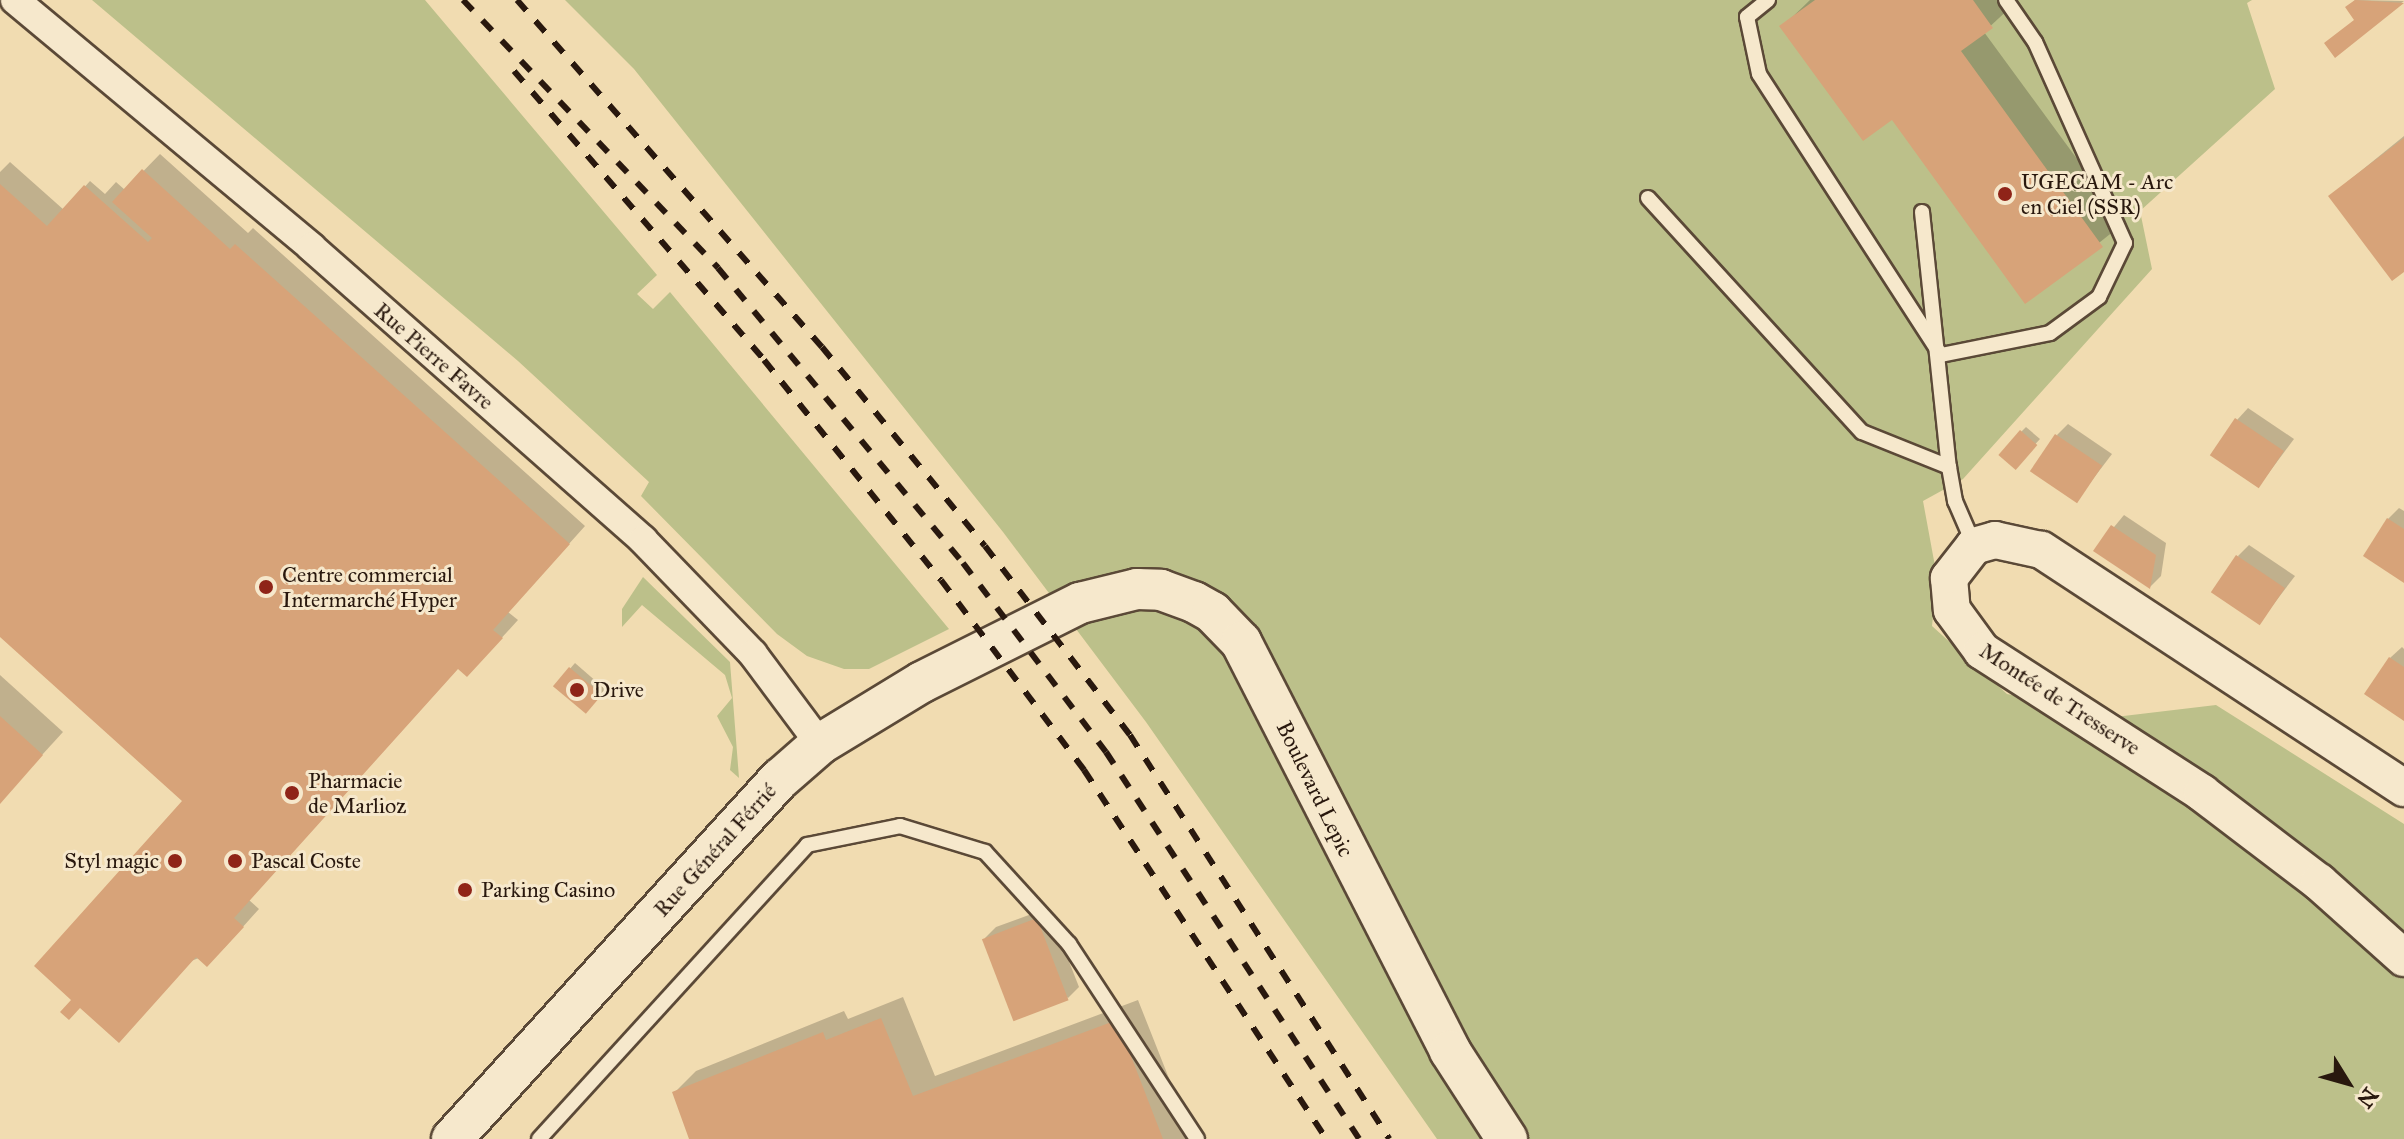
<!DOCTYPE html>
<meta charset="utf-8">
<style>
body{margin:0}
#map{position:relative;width:2404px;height:1139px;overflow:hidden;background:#f1dcb1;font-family:"IM FELL Great Primer",serif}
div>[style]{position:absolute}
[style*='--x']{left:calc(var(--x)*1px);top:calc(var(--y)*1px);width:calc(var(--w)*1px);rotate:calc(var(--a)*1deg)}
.green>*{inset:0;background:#bcc08a}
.shadow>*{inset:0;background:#0003;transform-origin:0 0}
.building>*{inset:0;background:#d7a379;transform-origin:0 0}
.roads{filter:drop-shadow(2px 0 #5b4937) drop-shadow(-2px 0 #5b4937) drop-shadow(0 2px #5b4937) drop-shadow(0 -2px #5b4937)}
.service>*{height:14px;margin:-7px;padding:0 7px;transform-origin:7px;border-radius:7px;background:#f6e8cc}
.minor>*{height:28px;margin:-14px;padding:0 14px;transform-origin:14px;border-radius:14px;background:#f6e8cc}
.tertiary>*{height:36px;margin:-18px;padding:0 18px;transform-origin:18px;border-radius:18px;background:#f6e8cc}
.secondary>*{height:40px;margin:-20px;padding:0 20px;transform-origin:20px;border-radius:20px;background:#f6e8cc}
.rail>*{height:6px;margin-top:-3px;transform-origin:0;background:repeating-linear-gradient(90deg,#29180e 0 14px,transparent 0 28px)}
.dots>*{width:22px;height:22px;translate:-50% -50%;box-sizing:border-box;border:4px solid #f6e8cc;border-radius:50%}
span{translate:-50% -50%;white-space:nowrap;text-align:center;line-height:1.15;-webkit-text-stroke:6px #f6e8cc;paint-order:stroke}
.poi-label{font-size:22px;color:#29180e}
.left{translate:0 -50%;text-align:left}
.right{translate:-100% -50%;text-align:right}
.street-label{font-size:22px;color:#29180e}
.north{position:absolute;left:2308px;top:1043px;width:80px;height:80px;-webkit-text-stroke:6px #f6e8cc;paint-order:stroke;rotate:127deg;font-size:22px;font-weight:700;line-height:32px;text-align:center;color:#29180e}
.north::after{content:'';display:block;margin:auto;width:28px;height:36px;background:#29180e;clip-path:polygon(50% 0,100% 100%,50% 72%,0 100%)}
</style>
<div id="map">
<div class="green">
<div style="clip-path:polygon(92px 0,425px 0,657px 275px,637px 294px,653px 309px,670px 292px,949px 629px,869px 669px,844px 669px,807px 656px,777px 634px,641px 496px,649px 482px,518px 361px)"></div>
<div style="clip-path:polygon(565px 0,2252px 0,2247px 3px,2275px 89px,2140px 211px,2152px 269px,1963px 479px,1923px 501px,1937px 577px,1932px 626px,2007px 694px,2115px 717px,2216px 705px,2404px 824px,2404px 1139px,1437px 1139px,1146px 722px,1003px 532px,634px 69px)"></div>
<div style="clip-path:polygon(643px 577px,730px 662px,739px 778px,730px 770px,733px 747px,717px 716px,732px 698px,725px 675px,642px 605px,622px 627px,622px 609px)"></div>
</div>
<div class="shadow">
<div style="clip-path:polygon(1810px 0,2010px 0,2013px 5px,1984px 32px,2124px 223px,2026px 301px,1892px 117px,1782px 27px)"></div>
<div style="clip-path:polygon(2355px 0,2404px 1px,2333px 52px,2327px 44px,2356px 19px,2348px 7px)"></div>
<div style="clip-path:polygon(2404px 136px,2404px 270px,2330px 196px)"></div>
<div style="clip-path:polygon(160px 154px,248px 233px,253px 228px,585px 526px,508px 612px,518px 620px,484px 657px,459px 667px,249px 900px,259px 909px,224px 948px,80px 1005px,74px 1000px,185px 801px,0 635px,0 172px,10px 162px,64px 210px,90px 181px,105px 194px,116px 182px,125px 190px)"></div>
<div style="clip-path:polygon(2248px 408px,2294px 439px,2259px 486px,2237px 420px)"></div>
<div style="clip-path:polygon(2068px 424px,2112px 454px,2077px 500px,2057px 435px)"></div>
<div style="clip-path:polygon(2026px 427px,2040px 439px,2015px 466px,2021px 432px)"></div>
<div style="clip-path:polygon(2399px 508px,2404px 511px,2404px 580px,2388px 519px)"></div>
<div style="clip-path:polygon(2124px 515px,2166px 543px,2161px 576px,2150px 587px,2095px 550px)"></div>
<div style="clip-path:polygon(2249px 545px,2295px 576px,2260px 622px,2238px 556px)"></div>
<div style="clip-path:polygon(2402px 647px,2404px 649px,2404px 718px,2390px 658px)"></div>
<div style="left:575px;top:663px;width:40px;height:30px;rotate:41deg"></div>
<div style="clip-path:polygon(0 675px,63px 732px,0 801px)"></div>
<div style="clip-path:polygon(1048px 908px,1079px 987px,1068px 998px,985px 938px,996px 927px)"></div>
<div style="clip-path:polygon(903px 997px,935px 1076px,1138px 1000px,1193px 1139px,691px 1139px,674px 1093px,696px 1071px,844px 1011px,848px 1019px)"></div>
</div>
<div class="building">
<div style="clip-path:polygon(1815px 0,1973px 0,1993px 28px,1961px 51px,2103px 247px,2025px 304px,1892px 120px,1863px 141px,1779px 26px)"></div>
<div style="clip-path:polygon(2355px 0,2404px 3px,2335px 58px,2324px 43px,2354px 20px,2345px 7px)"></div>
<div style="clip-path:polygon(2404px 138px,2404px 272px,2392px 281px,2328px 196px)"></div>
<div style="clip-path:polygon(142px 169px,230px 249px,235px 244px,570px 544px,493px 630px,503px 638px,467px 677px,458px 669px,234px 918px,244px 927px,207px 967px,196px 957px,119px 1043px,80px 1008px,69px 1020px,60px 1012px,71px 1000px,34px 966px,182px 801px,0 637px,0 184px,47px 226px,84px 185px,148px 242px,152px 238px,112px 202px)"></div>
<div style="left:2235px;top:418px;width:59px;height:45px;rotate:34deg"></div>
<div style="left:2020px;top:430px;width:23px;height:33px;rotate:41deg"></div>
<div style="left:2055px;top:434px;width:57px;height:45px;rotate:34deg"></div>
<div style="clip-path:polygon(2387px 518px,2404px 529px,2404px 583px,2363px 556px)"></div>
<div style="clip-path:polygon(2111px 525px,2156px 555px,2150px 589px,2093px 551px)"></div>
<div style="left:2236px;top:555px;width:59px;height:45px;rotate:34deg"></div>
<div style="clip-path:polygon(2389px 657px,2404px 667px,2404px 721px,2364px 694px)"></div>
<div style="left:569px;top:667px;width:43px;height:25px;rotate:40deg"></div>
<div style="clip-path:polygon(0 716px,43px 755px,0 804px)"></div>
<div style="left:1037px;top:918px;width:88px;height:59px;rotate:69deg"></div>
<div style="clip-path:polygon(881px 1018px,913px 1096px,1117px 1020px,1163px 1139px,689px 1139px,672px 1092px,823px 1032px,826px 1040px)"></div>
</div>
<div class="roads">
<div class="service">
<div style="--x:1768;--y:0;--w:27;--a:141"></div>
<div style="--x:1747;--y:17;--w:58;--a:78.1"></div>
<div style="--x:1759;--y:74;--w:335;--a:57.1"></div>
<div style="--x:1941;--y:355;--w:111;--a:-11.4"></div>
<div style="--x:2050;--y:333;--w:61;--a:-36.3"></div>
<div style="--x:2099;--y:297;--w:60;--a:-64.3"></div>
<div style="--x:2125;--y:243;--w:220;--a:-114.1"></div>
<div style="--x:2035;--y:42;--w:51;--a:-124.6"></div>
<div style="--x:1648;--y:198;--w:317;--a:47.6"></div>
<div style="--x:1862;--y:432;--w:94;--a:21.9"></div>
<div style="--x:1922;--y:212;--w:256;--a:84"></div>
<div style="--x:1949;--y:467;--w:35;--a:80"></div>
<div style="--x:1955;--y:501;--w:48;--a:66.6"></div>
<div style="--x:539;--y:1139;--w:398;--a:-47.6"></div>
<div style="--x:807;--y:845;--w:95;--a:-11.5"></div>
<div style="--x:900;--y:826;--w:89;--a:17"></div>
<div style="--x:985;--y:852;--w:125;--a:47.6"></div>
<div style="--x:1069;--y:944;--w:233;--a:56.7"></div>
</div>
<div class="minor">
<div style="--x:15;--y:0;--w:386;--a:39.8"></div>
<div style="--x:311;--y:247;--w:443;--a:41.4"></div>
<div style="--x:643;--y:540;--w:158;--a:46"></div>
<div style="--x:753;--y:654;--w:112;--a:53.3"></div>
</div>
<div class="tertiary">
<div style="--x:2404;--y:788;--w:434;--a:-146.7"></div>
<div style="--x:2041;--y:550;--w:47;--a:-167.7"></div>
<div style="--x:1995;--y:540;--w:22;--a:164"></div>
<div style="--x:1974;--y:546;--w:41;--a:128"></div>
<div style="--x:1949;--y:578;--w:32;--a:85"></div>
<div style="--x:1952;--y:610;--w:51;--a:53.8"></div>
<div style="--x:1982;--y:651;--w:262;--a:32.8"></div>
<div style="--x:2202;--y:793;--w:147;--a:37.3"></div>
<div style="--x:2319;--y:882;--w:114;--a:41.8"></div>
</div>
<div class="secondary">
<div style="--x:452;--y:1139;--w:487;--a:-47.7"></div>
<div style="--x:780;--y:779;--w:53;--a:-41.2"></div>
<div style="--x:820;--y:744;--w:119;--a:-31.3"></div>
<div style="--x:922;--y:682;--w:177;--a:-26.6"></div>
<div style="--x:1080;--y:603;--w:59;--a:-13.8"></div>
<div style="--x:1137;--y:589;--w:24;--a:2"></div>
<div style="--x:1161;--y:590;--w:35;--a:20"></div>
<div style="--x:1194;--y:602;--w:21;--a:29"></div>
<div style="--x:1212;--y:612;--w:42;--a:46"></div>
<div style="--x:1241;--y:642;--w:459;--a:62.9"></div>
<div style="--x:1450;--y:1051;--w:105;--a:57.1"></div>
</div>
</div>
<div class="rail">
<div style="--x:463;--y:0;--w:370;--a:46.4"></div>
<div style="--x:718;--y:268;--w:383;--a:50.3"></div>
<div style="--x:963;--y:563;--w:237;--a:52.9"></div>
<div style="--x:1106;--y:752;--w:462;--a:56.8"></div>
<div style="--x:517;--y:0;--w:462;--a:48.7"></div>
<div style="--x:822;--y:347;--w:257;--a:50.7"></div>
<div style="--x:985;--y:546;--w:238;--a:52.5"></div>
<div style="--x:1130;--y:735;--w:480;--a:57.3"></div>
<div style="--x:514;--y:71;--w:382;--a:49.1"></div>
<div style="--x:764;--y:360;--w:282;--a:51.2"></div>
<div style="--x:941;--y:580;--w:238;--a:53"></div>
<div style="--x:1084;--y:770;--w:441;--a:56.7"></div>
</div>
<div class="dots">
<div style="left:2005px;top:194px;background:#8f2418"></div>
<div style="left:266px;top:587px;background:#8f2418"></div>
<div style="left:577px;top:690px;background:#8f2418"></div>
<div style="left:292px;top:793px;background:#8f2418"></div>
<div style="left:175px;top:861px;background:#8f2418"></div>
<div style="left:235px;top:861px;background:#8f2418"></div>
<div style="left:465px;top:890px;background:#8f2418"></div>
</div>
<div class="poi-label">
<span class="left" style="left:2021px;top:194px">UGECAM - Arc<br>en Ciel (SSR)</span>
<span class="left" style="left:282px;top:587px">Centre commercial<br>Intermarché Hyper</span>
<span class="left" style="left:593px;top:690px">Drive</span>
<span class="left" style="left:308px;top:793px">Pharmacie<br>de Marlioz</span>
<span class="right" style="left:159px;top:861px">Styl magic</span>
<span class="left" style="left:251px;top:861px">Pascal Coste</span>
<span class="left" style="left:481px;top:890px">Parking Casino</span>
</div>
<div class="street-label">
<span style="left:434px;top:356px;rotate:41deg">Rue Pierre Favre</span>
<span style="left:2060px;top:699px;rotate:33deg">Montée de Tresserve</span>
<span style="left:1315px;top:789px;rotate:64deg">Boulevard Lepic</span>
<span style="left:715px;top:850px;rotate:-48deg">Rue Général Férrié</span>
</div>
<div class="north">N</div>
</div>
